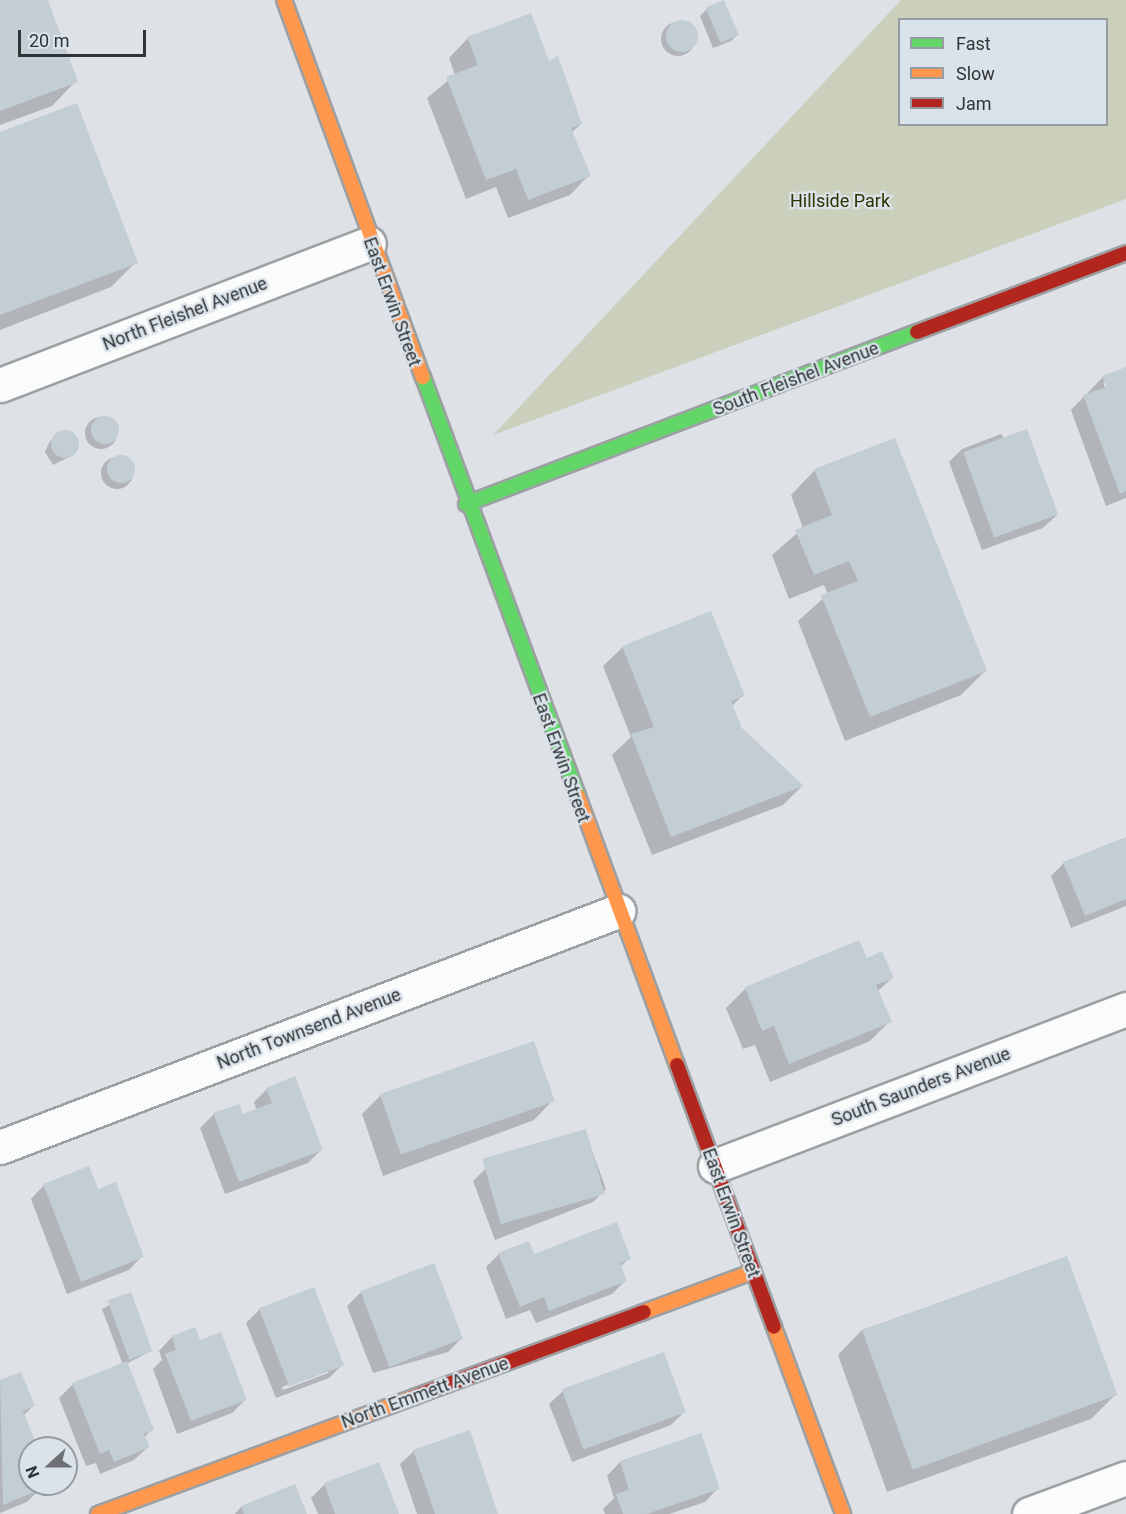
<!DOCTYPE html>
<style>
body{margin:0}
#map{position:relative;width:1126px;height:1514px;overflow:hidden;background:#dee2e6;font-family:Roboto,sans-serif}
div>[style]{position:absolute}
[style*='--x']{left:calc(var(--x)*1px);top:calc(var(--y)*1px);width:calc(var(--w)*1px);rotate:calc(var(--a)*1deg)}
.green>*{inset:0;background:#cbd0bd}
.shadow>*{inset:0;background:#0003}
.round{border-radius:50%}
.building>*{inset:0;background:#c2cdd4;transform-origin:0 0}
.roads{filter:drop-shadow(2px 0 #9da0a3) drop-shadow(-2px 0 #9da0a3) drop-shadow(0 2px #9da0a3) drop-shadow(0 -2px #9da0a3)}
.street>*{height:33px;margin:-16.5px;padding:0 16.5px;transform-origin:16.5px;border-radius:16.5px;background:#fafbfb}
.fast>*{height:14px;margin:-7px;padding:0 7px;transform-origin:7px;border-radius:7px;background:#63d668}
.slow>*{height:14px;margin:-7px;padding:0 7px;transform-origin:7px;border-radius:7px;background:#ff974d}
.jam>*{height:14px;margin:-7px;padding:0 7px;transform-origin:7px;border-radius:7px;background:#b3261e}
span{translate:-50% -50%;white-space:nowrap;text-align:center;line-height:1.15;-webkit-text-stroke:4.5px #dae3ea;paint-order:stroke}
.park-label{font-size:18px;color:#2e3400}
.street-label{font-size:18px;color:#303436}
.legend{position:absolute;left:898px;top:18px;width:210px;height:108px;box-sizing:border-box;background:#dae3ea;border:2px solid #969da2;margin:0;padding:8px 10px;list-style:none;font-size:18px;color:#303436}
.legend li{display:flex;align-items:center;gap:12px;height:30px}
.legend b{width:30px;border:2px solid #969da2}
.north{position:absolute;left:18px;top:1436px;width:60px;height:60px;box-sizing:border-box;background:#dae3ea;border:2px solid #969da2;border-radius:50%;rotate:249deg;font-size:16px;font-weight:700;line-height:24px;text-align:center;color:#303436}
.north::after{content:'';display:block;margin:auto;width:21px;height:27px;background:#6d7174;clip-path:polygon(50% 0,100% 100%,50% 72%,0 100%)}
.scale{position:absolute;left:18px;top:30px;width:128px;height:27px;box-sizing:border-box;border:3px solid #303436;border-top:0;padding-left:8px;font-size:18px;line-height:21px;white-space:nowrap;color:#303436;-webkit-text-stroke:4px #dae3ea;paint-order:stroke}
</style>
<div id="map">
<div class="green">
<div style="clip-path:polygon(evenodd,901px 0,1126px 0,1126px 199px,493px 435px,901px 0,900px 20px,1106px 20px,1106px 124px,900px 124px,900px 20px)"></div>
</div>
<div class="shadow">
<div style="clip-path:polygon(0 0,46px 0,76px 81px,52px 106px,0 125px)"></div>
<div style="clip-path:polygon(707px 9px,737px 35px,731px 41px,713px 48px,700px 16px)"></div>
<div class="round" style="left:661px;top:22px;width:34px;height:34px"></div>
<div style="clip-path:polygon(468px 38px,548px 63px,581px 124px,571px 133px,589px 175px,570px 195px,508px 218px,496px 187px,466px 199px,427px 98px,455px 75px,449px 58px)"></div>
<div style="clip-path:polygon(0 134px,136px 262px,111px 287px,0 330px)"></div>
<div style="clip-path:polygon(evenodd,1126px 369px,1126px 498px,1106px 506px,1071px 410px,1103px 377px,1126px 369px,1103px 382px,1106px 382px,1108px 395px,1103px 382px)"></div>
<div class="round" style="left:85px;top:417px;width:32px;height:32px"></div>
<div style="clip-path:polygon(72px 431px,78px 441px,73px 455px,53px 465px,45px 452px,50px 441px)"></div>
<div style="clip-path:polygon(1001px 434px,1057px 515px,1043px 528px,982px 550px,949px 462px,962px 449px)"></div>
<div class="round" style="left:101px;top:457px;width:32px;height:32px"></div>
<div style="clip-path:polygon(815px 470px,985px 671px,961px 695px,845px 741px,798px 621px,828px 594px,824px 585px,789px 599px,772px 555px,803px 528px,791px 495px)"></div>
<div style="clip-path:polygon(623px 647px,743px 695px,731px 707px,741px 729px,802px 786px,783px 805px,652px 855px,612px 755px,631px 737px,603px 666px)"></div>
<div style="clip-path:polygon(1126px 838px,1126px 906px,1071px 928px,1051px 876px,1064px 863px)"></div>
<div style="clip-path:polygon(859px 942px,866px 960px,892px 978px,877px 992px,890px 1021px,870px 1041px,770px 1082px,755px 1045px,743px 1049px,726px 1008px,746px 988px)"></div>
<div style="clip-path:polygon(267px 1089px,321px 1150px,308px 1163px,225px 1194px,200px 1128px,214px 1114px,242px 1116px,257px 1111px,254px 1102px)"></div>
<div style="clip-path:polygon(381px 1095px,553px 1100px,534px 1120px,383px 1176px,362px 1114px)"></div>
<div style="clip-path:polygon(585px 1131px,606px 1189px,593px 1202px,495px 1240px,473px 1181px,486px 1168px)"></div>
<div style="clip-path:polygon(44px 1185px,97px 1191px,142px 1256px,129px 1270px,67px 1294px,31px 1199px)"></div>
<div style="clip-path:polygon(499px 1254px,533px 1256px,629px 1258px,620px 1267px,626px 1280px,612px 1294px,536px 1323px,530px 1310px,506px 1319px,486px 1267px)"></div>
<div style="clip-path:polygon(1067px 1258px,1115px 1395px,1091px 1419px,887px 1492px,838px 1355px,862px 1330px)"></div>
<div style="clip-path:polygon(433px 1265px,461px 1339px,448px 1352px,373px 1373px,347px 1306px,360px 1293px)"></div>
<div style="clip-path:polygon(130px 1294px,151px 1351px,126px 1364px,152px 1429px,144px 1438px,148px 1447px,134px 1460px,100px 1474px,96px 1463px,86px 1466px,59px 1398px,73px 1384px,123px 1365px,102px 1309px)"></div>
<div style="clip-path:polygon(evenodd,260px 1309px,342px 1365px,329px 1378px,276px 1398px,246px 1323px,260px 1309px,328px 1369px,328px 1373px,283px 1390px,282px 1387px,328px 1369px)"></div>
<div style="clip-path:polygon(172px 1337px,200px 1342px,246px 1399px,232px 1413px,177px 1434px,153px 1369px,162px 1360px,159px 1351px)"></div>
<div style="clip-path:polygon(20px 1374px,33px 1406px,23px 1416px,36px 1448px,30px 1448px,30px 1484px,40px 1489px,27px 1502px,0 1513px,0 1382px)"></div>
<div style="clip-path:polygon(563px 1391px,684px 1412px,671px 1425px,572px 1462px,549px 1404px)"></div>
<div style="clip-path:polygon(700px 1435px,718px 1488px,705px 1502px,669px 1514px,605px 1514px,603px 1509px,614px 1498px,607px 1476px,620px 1462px)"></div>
<div style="clip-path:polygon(414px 1451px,497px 1514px,417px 1514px,400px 1464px)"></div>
<div style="clip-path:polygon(325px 1484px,397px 1514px,318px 1514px,311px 1498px)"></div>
<div style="clip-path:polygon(294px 1486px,305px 1514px,235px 1514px,241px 1507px)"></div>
</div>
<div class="building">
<div style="clip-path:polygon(0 0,48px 0,78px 82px,0 111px)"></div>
<div style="left:724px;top:0;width:38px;height:20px;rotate:67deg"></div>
<div style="clip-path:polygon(531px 13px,549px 61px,558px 56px,582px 124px,571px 128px,591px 176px,528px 200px,516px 169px,486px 180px,446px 77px,478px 65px,467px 37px)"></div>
<div class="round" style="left:666px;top:20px;width:32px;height:32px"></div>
<div style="clip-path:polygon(77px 103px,138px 263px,0 315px,0 132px)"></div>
<div style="clip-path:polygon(1126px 367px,1126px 491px,1120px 494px,1083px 395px,1107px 387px,1102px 376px)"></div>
<div class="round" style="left:91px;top:416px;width:28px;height:28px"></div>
<div style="left:1027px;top:429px;width:91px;height:68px;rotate:70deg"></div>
<div class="round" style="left:51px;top:430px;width:28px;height:28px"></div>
<div style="clip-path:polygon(895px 438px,987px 671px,870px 717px,821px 595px,858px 581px,849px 561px,814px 575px,795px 530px,832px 515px,814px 469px)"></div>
<div class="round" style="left:107px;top:455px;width:28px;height:28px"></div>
<div style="clip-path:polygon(711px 611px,745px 696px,731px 701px,742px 728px,804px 786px,671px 837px,631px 734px,654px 727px,622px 646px)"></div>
<div style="clip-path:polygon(1126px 837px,1126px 899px,1085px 916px,1063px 862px)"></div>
<div style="clip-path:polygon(859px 940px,867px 958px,882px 951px,894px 978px,876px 985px,892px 1022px,789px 1064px,774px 1026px,762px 1031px,745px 987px)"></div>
<div style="left:534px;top:1041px;width:64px;height:163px;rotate:71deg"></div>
<div style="clip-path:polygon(295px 1076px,323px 1150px,239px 1182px,213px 1113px,239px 1104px,243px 1114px,272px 1103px,266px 1088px)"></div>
<div style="left:586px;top:1129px;width:68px;height:108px;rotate:74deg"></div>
<div style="clip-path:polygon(89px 1166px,98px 1189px,116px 1182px,144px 1257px,81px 1282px,43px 1184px)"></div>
<div style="clip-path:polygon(617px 1222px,631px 1259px,620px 1263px,627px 1281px,549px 1311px,544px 1297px,520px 1307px,498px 1253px,529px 1241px,534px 1254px)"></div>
<div style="left:1067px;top:1256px;width:148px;height:218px;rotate:70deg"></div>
<div style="left:434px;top:1263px;width:81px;height:79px;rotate:69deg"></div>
<div style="left:314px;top:1287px;width:84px;height:59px;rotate:69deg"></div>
<div style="left:131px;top:1292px;width:63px;height:25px;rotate:70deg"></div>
<div style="clip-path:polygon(195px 1327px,200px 1340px,221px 1332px,247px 1400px,191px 1421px,165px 1354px,176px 1350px,172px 1336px)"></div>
<div style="left:664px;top:1352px;width:64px;height:109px;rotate:70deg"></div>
<div style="clip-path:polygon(127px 1361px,154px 1430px,144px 1434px,150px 1447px,114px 1462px,109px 1450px,100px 1454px,72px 1383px)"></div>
<div style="clip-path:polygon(21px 1372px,35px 1406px,23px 1411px,38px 1448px,30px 1448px,30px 1484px,42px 1489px,3px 1505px,0 1380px)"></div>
<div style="clip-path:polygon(470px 1430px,498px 1514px,435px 1514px,413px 1450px)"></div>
<div style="clip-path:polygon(701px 1433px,720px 1489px,647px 1514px,623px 1514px,616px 1494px,629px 1490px,620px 1461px)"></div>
<div style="clip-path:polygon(379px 1462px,399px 1514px,335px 1514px,324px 1483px)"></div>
<div style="clip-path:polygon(295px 1484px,307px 1514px,244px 1514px,241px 1506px)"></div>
</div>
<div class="roads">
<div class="street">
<div style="--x:0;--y:385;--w:395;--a:-21"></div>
<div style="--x:0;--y:1147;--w:662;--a:-20.9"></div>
<div style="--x:715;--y:1166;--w:440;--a:-20.9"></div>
<div style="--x:1029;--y:1514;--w:103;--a:-20.4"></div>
</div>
<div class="fast">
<div style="--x:423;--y:377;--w:447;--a:69.7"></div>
<div style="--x:466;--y:504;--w:483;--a:-20.9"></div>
</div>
<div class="slow">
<div style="--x:284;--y:0;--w:402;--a:69.8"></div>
<div style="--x:578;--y:796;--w:287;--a:69.8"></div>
<div style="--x:644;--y:1312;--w:115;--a:-20.3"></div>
<div style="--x:774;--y:1327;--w:199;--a:69.7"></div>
<div style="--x:98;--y:1514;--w:337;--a:-20.3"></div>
</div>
<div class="jam">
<div style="--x:917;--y:332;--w:223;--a:-20.7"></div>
<div style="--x:677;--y:1065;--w:279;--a:69.7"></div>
<div style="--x:414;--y:1397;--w:245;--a:-20.3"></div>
</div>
</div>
<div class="park-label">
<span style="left:840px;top:201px">Hillside Park</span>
</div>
<div class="street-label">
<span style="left:392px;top:302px;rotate:70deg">East Erwin Street</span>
<span style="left:185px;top:314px;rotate:-21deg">North Fleishel Avenue</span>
<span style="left:796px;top:379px;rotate:-21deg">South Fleishel Avenue</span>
<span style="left:561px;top:758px;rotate:70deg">East Erwin Street</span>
<span style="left:309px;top:1029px;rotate:-21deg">North Townsend Avenue</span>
<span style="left:921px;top:1087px;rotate:-21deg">South Saunders Avenue</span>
<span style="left:731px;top:1213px;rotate:70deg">East Erwin Street</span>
<span style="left:425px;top:1393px;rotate:-20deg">North Emmett Avenue</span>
</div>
<ul class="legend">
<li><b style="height:8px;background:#63d668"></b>Fast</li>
<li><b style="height:8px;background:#ff974d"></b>Slow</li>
<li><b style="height:8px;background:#b3261e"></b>Jam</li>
</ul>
<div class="north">N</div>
<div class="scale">20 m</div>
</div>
